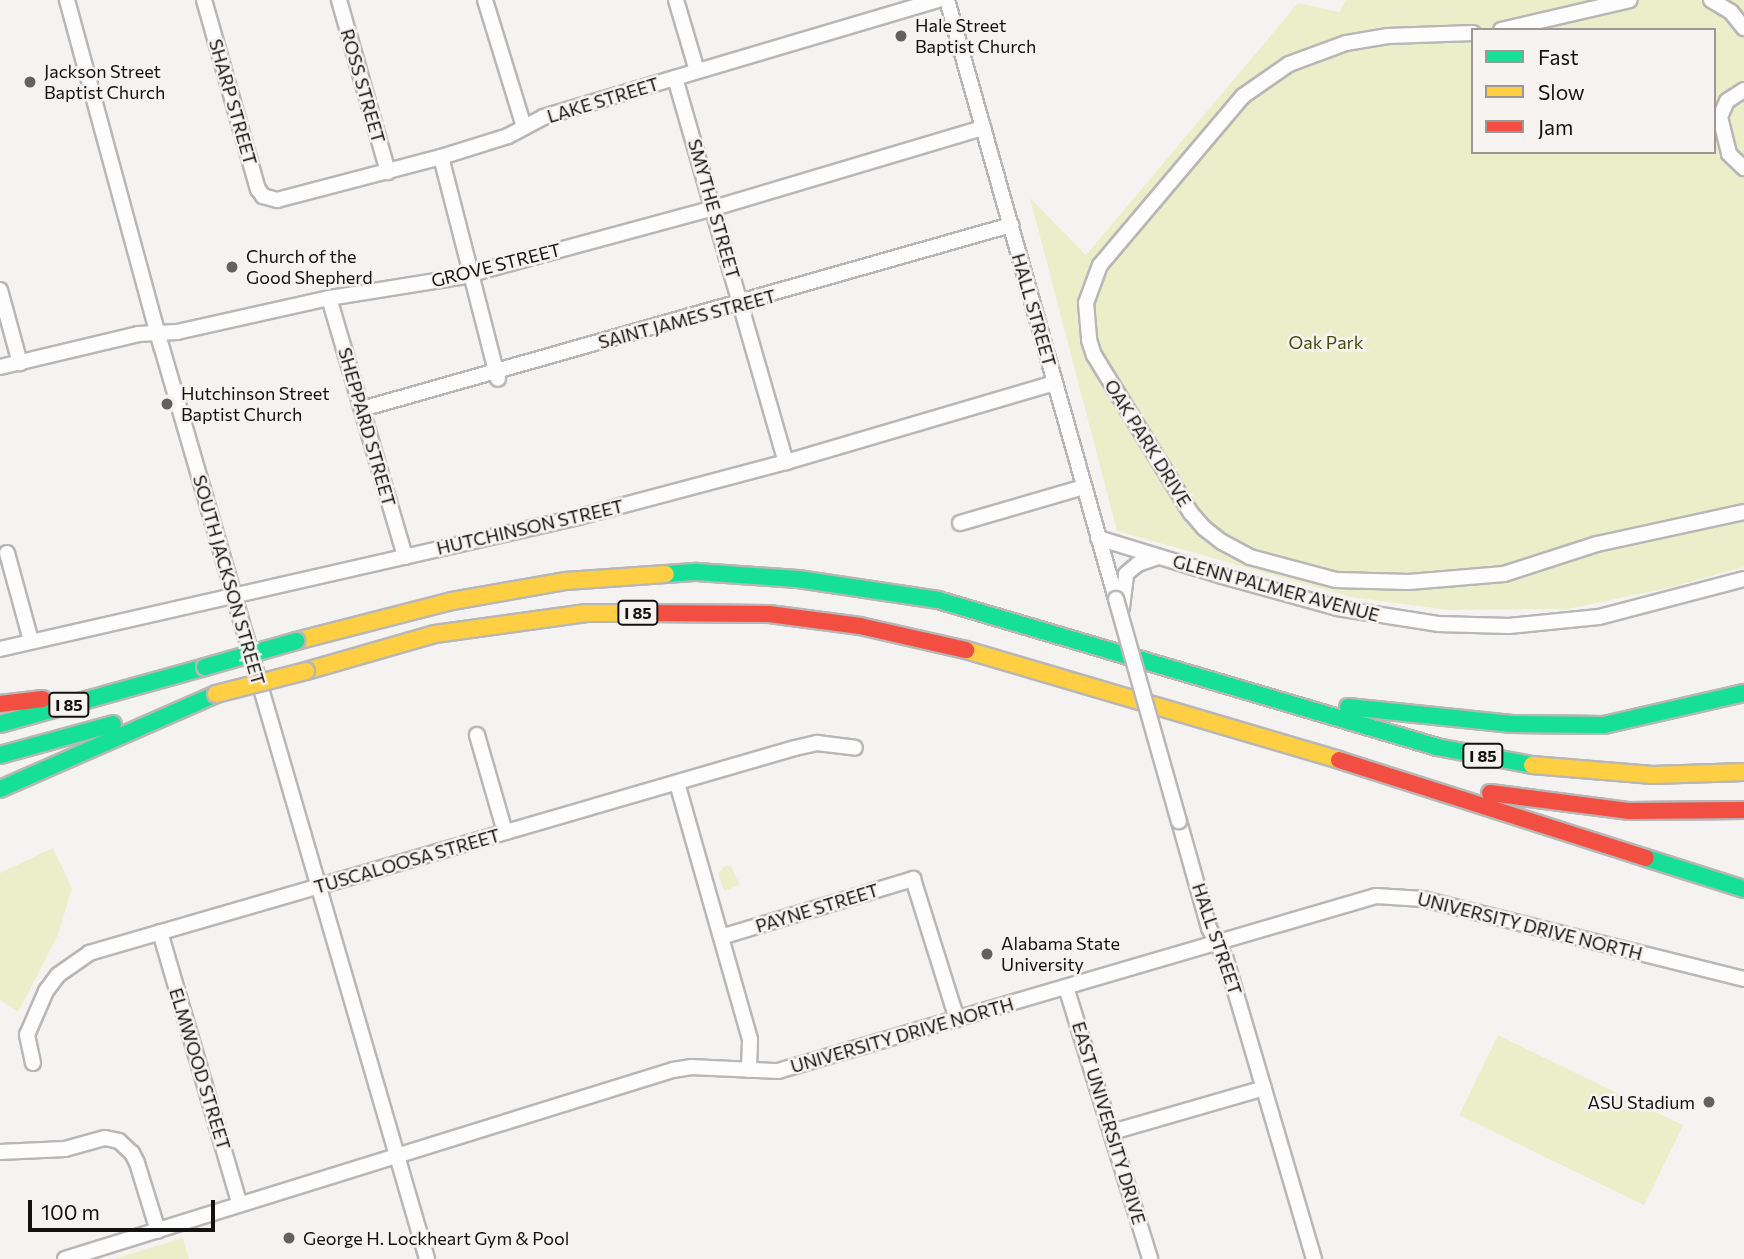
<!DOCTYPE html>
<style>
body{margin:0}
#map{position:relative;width:1744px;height:1259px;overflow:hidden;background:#f5f3f2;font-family:Commissioner,sans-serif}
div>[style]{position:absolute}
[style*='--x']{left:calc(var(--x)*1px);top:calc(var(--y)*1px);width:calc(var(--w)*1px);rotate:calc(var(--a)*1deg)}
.green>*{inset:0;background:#eaefca;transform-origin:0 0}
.roads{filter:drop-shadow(2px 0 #b8b7b6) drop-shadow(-2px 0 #b8b7b6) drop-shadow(0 2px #b8b7b6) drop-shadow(0 -2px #b8b7b6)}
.street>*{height:14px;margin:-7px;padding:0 7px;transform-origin:7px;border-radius:7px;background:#fefdfd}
.fast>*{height:16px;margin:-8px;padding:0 8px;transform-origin:8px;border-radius:8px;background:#16e098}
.slow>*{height:16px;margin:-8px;padding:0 8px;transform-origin:8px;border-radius:8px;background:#ffcf43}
.jam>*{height:16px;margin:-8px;padding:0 8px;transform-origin:8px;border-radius:8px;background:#f24e42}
.bridges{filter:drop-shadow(2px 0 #b8b7b6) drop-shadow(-2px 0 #b8b7b6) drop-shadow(0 2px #b8b7b6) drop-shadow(0 -2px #b8b7b6)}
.street-bridge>*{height:14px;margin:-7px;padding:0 7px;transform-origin:7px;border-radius:7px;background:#fefdfd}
.fast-bridge>*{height:16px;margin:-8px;padding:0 8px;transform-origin:8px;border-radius:8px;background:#16e098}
.slow-bridge>*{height:16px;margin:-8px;padding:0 8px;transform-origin:8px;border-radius:8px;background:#ffcf43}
.dots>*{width:19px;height:19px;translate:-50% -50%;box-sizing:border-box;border:4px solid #f6f3f1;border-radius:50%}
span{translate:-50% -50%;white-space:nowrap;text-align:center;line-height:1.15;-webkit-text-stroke:5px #f6f3f1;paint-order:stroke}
.shield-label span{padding:2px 5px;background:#f6f3f1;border:2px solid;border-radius:5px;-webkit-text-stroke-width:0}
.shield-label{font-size:16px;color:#131211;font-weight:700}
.poi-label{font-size:18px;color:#131211}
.left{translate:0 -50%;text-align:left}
.right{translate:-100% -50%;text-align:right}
.street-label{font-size:18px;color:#131211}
.park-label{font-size:18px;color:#454c0c}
.legend{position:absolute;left:1471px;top:28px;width:245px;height:126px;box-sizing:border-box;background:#f6f3f1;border:2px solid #9b9997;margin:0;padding:9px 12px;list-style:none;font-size:21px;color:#131211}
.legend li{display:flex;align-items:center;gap:14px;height:35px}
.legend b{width:35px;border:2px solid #9b9997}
.scale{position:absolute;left:28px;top:1200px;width:187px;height:32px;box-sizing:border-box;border:4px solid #131211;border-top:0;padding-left:9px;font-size:21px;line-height:24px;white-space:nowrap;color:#131211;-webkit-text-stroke:5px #f6f3f1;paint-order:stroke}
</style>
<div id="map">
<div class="green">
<div style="clip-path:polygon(evenodd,1346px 0,1744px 0,1744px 567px,1668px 588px,1568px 609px,1448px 610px,1351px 597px,1117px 531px,1030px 198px,1086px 255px,1298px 3px,1339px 12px,1346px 0,1473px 30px,1714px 30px,1714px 152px,1473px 152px,1473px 30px)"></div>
<div style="clip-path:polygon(53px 848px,72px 888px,58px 935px,18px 1012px,0 1000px,0 873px)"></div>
<div style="clip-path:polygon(731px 866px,740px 885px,724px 891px,718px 873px,725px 866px)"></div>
<div style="left:1498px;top:1035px;width:206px;height:89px;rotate:26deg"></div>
<div style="clip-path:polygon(183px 1238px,189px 1259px,114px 1259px)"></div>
</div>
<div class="roads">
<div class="street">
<div style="--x:67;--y:0;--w:358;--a:74.8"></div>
<div style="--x:161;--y:345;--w:952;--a:73.77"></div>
<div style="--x:204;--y:0;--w:197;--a:74.1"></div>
<div style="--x:258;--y:189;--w:9;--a:54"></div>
<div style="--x:263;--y:196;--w:15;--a:16"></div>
<div style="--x:277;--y:200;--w:170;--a:-14.7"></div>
<div style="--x:441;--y:157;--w:70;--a:-17.4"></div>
<div style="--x:508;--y:136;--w:40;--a:-28"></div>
<div style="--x:543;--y:117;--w:411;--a:-16.5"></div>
<div style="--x:339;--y:0;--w:179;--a:74.1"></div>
<div style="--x:485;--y:0;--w:133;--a:72.9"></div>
<div style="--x:676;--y:0;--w:74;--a:73.5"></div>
<div style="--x:947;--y:0;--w:622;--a:74.24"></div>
<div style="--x:1711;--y:0;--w:23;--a:31"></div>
<div style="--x:1731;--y:12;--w:21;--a:51"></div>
<div style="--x:1501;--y:30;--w:132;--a:-13.1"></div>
<div style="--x:1473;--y:33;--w:85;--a:178"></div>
<div style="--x:1388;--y:36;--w:43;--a:170.5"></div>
<div style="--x:1346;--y:43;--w:61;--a:159.8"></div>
<div style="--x:1289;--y:64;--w:56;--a:145.2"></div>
<div style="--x:1243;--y:96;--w:221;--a:130.2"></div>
<div style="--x:1100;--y:265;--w:40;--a:110.2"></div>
<div style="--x:1086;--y:303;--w:37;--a:85"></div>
<div style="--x:1089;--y:340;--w:16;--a:72"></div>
<div style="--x:1094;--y:355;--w:185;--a:58.5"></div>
<div style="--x:1191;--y:513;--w:20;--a:49"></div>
<div style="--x:1204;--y:528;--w:23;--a:38"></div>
<div style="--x:1222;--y:542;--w:32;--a:28"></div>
<div style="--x:1250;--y:557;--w:89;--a:15"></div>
<div style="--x:1336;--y:580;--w:73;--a:1.6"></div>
<div style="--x:1409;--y:582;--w:95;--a:-4.8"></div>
<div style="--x:1504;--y:574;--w:98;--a:-17.9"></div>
<div style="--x:1597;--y:544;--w:150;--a:-12.3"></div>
<div style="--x:675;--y:78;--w:400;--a:73.9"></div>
<div style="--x:1744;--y:90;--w:20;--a:147"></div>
<div style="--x:1727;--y:101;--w:17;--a:114"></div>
<div style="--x:1720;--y:117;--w:38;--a:76"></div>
<div style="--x:1729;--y:154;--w:21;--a:43"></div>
<div style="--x:441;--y:157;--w:229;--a:75.6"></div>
<div style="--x:0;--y:290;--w:76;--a:74.7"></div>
<div style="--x:329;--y:298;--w:270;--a:73.6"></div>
<div style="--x:0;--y:367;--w:142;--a:-13.4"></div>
<div style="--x:138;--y:334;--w:39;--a:-3"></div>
<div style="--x:177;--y:332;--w:156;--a:-12.6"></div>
<div style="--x:329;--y:298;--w:133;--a:-9.1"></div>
<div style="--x:460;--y:277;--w:263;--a:-15.2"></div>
<div style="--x:714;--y:208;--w:281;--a:-16.6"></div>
<div style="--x:362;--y:409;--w:675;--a:-15.83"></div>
<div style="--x:960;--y:523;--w:129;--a:-16.2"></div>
<div style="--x:1098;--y:538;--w:130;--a:17"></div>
<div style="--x:1222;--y:576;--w:119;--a:15.5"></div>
<div style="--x:1337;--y:608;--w:102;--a:9"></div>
<div style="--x:1438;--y:624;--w:71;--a:1.6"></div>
<div style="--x:1509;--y:626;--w:90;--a:-5.7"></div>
<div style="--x:1599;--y:617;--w:150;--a:-14.7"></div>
<div style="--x:7;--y:553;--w:91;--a:74.7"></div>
<div style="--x:1122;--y:608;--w:34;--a:-83"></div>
<div style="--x:1126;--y:574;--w:16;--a:-40"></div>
<div style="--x:1138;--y:564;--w:21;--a:-19"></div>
<div style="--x:0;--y:649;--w:594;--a:-12.84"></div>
<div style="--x:579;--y:517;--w:214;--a:-14.9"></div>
<div style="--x:786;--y:462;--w:280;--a:-16.4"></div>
<div style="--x:477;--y:735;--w:101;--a:73.9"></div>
<div style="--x:677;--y:783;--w:267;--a:74.1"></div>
<div style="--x:750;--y:1040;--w:30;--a:92"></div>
<div style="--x:1179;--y:821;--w:111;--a:74.3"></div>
<div style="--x:1209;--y:928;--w:36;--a:62"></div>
<div style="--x:1226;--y:960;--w:312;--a:73.6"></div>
<div style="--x:160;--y:932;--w:284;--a:73.7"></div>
<div style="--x:721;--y:937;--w:201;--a:-16.8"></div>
<div style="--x:913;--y:879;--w:147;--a:72.6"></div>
<div style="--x:1066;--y:987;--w:285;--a:72.8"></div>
<div style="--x:33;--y:1063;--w:29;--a:-102"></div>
<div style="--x:27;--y:1035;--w:48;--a:-66.6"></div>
<div style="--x:46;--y:991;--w:20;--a:-53"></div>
<div style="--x:58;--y:975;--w:38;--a:-35"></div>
<div style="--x:89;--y:953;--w:735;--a:-16.19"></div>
<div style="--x:795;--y:748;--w:23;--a:-13"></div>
<div style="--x:817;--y:743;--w:38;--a:7"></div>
<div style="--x:1112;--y:1132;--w:158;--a:-16.1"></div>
<div style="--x:0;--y:1152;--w:65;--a:-2.6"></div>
<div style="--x:65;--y:1149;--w:41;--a:-15.4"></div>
<div style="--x:105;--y:1138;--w:14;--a:12"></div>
<div style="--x:119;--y:1141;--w:18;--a:43"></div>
<div style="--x:132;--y:1153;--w:11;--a:63"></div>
<div style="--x:137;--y:1163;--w:71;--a:72.8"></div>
<div style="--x:65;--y:1259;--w:637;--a:-17.27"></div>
<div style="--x:673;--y:1070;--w:19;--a:-9"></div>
<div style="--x:692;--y:1067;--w:86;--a:2.7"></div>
<div style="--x:778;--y:1071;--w:623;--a:-16.31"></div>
<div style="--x:1376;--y:896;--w:47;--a:3.7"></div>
<div style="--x:1423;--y:899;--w:331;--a:14"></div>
</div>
<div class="fast">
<div style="--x:666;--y:574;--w:31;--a:-4"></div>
<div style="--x:697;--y:572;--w:101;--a:4"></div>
<div style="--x:798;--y:579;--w:142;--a:8.5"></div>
<div style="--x:938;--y:600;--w:520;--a:16.41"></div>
<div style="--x:1437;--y:747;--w:97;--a:10.7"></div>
<div style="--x:1348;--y:707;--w:165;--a:5.9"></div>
<div style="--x:1512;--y:724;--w:92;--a:0.6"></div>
<div style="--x:1604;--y:725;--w:144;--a:-12.9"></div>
<div style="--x:0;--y:724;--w:213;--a:-15.5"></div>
<div style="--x:0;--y:755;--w:117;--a:-15.3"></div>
<div style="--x:0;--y:789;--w:236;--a:-23.7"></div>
<div style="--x:1646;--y:858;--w:103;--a:17.6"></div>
</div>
<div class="slow">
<div style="--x:296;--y:641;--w:161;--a:-14.4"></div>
<div style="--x:452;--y:601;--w:116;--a:-10"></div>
<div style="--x:566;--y:581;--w:100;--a:-4"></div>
<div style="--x:966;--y:650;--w:389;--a:16.4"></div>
<div style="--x:306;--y:671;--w:134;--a:-16"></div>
<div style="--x:435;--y:634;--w:153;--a:-7.9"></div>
<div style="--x:587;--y:613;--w:56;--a:0"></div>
<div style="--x:1532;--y:765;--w:121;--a:4.7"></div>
<div style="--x:1653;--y:775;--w:91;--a:-1.9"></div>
</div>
<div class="jam">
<div style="--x:643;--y:613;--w:126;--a:0.5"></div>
<div style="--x:769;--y:614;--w:92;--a:7.5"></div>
<div style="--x:860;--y:626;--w:109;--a:12.8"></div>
<div style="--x:0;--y:704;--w:43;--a:-6.6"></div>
<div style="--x:1339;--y:760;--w:322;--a:17.7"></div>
<div style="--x:1490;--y:793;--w:139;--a:7.4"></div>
<div style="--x:1628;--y:811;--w:116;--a:-0.5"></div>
</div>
</div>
<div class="bridges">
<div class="street-bridge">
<div style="--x:1116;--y:599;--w:231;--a:74.2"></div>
</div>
<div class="fast-bridge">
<div style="--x:205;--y:667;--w:95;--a:-15.9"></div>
</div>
<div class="slow-bridge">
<div style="--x:216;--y:694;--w:93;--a:-14.3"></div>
</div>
</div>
<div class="dots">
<div style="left:901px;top:36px;background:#626160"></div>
<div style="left:30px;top:82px;background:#626160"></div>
<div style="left:232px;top:267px;background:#626160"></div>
<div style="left:167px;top:404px;background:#626160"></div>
<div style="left:987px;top:954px;background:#626160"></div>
<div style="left:1709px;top:1102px;background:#626160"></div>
<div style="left:289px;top:1238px;background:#626160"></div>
</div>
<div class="shield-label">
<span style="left:638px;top:613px">I 85</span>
<span style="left:69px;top:705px">I 85</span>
<span style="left:1483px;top:756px">I 85</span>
</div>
<div class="poi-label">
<span class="left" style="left:915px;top:36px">Hale Street<br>Baptist Church</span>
<span class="left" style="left:44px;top:82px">Jackson Street<br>Baptist Church</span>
<span class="left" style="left:246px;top:267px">Church of the<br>Good Shepherd</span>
<span class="left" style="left:181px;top:404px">Hutchinson Street<br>Baptist Church</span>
<span class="left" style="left:1001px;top:954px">Alabama State<br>University</span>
<span class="right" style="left:1695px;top:1102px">ASU Stadium</span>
<span class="left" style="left:303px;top:1238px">George H. Lockheart Gym &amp; Pool</span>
</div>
<div class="street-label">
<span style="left:363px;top:86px;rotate:74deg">ROSS STREET</span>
<span style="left:603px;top:100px;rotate:-17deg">LAKE STREET</span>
<span style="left:233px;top:102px;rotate:74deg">SHARP STREET</span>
<span style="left:714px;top:209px;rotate:74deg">SMYTHE STREET</span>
<span style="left:496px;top:265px;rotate:-14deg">GROVE STREET</span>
<span style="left:1034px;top:310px;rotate:74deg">HALL STREET</span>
<span style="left:687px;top:319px;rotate:-15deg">SAINT JAMES STREET</span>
<span style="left:367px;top:427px;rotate:74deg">SHEPPARD STREET</span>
<span style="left:1148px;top:443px;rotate:58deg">OAK PARK DRIVE</span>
<span style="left:530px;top:527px;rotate:-13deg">HUTCHINSON STREET</span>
<span style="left:229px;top:580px;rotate:74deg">SOUTH JACKSON STREET</span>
<span style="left:1276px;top:588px;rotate:15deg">GLENN PALMER AVENUE</span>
<span style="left:407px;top:861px;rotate:-16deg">TUSCALOOSA STREET</span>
<span style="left:817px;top:908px;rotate:-17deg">PAYNE STREET</span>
<span style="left:1530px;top:926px;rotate:14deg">UNIVERSITY DRIVE NORTH</span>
<span style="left:1217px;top:939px;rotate:71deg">HALL STREET</span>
<span style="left:902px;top:1035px;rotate:-16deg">UNIVERSITY DRIVE NORTH</span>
<span style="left:200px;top:1069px;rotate:73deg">ELMWOOD STREET</span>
<span style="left:1109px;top:1123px;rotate:73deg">EAST UNIVERSITY DRIVE</span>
</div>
<div class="park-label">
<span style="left:1326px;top:342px">Oak Park</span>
</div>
<ul class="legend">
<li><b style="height:9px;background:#16e098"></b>Fast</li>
<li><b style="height:9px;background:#ffcf43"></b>Slow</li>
<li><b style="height:9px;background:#f24e42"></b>Jam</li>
</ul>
<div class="scale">100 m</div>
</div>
